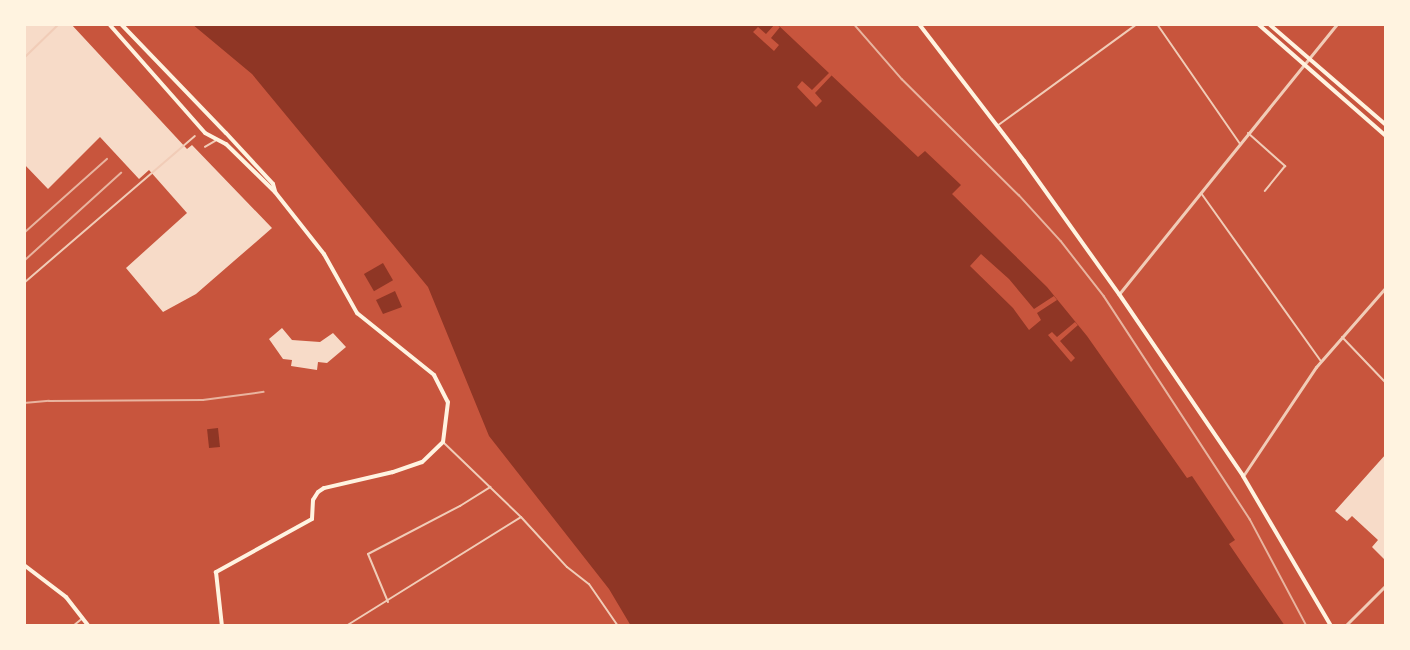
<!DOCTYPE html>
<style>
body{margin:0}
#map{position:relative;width:1410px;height:650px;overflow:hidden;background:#c8553d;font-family:Barlow,sans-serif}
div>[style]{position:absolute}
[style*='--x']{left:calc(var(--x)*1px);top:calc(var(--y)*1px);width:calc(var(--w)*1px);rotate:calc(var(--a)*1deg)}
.water>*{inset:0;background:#8f3625;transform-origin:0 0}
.pier>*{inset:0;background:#c8553d}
.building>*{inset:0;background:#f7dbc8}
.service>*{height:1.5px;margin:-0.75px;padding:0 0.75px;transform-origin:0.75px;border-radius:0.75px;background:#f1ccb7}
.minor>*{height:2px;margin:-1px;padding:0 1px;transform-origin:1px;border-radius:1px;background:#f1ccb7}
.tertiary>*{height:3px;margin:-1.5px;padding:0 1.5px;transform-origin:1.5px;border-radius:1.5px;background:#f1ccb7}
.secondary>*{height:4px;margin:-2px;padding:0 2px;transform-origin:2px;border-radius:2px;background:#fff3e0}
.rail>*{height:1.5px;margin:-0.75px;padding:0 0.75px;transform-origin:0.75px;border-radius:0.75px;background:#e9b49f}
span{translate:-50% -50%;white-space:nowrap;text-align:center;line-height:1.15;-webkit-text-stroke:6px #fff3e0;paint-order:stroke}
.frame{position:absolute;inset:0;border:26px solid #fff3e0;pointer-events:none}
</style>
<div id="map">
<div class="water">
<div style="clip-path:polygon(192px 24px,777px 24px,918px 157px,925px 151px,961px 185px,952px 194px,1047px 287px,1087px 336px,1187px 478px,1192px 476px,1235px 540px,1229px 544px,1285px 626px,631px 626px,609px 589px,489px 436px,428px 287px,252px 74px)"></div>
<div style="left:383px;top:263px;width:20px;height:22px;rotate:60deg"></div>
<div style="clip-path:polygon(395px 291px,402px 307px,383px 314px,376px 300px)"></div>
<div style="left:218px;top:428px;width:19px;height:11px;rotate:84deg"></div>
</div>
<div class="pier">
<div style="clip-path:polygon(775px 24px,780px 27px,771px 38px,779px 45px,774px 51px,753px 32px,758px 27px,766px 34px)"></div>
<div style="clip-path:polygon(830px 72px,832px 75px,815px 93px,822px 101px,816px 107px,797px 87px,802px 81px,812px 90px)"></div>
<div style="clip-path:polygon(981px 254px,1009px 279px,1034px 309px,1054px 296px,1057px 300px,1037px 313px,1041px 320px,1029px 330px,1013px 308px,970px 266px)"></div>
<div style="clip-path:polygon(1075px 322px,1078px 325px,1060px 341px,1075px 358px,1071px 362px,1048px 335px,1052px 332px,1057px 337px)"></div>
</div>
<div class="building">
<div style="clip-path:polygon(24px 24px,71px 24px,187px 149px,192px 145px,272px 228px,196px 294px,163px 312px,126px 268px,187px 213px,149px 170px,139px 179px,100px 137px,48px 189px,24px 164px)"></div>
<div style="clip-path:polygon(282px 328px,292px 340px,320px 342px,333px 333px,346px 347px,327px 363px,318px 362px,317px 370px,291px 366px,292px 360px,283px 359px,269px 339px)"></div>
<div style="clip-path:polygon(1386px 454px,1386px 561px,1372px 547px,1378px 540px,1352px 516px,1347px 521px,1335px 511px)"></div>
</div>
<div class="service">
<div style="--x:24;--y:58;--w:49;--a:-44.2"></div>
<div style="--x:205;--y:147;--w:12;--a:-31"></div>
<div style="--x:24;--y:283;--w:225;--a:-40.7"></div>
</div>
<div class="minor">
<div style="--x:1157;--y:24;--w:146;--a:55.3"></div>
<div style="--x:997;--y:126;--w:173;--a:-36.1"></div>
<div style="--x:1248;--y:133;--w:50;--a:41.7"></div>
<div style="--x:1285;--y:166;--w:32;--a:129"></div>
<div style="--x:1201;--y:193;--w:206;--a:54.5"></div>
<div style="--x:1342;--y:337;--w:64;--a:46.3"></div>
<div style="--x:443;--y:442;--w:108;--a:43.9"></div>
<div style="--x:521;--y:517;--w:68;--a:47.4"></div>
<div style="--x:567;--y:567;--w:28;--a:38"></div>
<div style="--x:589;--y:584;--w:51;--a:55.4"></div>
<div style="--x:388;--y:602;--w:52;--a:-112.6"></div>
<div style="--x:368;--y:554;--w:104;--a:-27.6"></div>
<div style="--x:460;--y:506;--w:36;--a:-32"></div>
<div style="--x:73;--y:626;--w:13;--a:-39"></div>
<div style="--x:346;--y:626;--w:206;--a:-31.9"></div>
</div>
<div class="tertiary">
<div style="--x:1119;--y:294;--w:347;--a:-51.1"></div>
<div style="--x:1243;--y:476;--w:131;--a:-56.2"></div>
<div style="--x:1316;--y:367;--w:106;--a:-48.8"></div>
<div style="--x:1345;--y:626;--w:58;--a:-45"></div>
</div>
<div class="secondary">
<div style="--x:109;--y:24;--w:145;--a:48.6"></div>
<div style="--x:205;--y:133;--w:24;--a:28"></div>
<div style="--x:226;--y:144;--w:69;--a:44.4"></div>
<div style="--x:275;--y:192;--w:79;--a:51.7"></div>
<div style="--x:324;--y:254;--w:68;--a:60.8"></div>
<div style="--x:357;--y:313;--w:99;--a:38.8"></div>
<div style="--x:434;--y:375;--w:30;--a:63"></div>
<div style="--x:448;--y:402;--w:40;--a:97.1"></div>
<div style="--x:443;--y:442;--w:29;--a:136"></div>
<div style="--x:422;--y:462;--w:31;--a:161"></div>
<div style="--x:393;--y:472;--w:71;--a:166.9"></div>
<div style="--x:324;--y:488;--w:7;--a:146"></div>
<div style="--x:318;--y:492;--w:9;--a:122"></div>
<div style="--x:313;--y:500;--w:19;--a:93"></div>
<div style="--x:312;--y:519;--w:110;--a:151.1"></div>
<div style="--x:216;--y:572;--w:54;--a:83.7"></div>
<div style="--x:121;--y:24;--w:151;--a:46.1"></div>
<div style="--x:226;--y:133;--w:69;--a:47.3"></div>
<div style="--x:273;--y:184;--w:7;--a:74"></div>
<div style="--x:919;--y:24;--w:173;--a:52.5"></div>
<div style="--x:1024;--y:161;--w:163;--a:54.5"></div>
<div style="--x:1119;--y:294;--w:220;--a:55.7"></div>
<div style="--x:1243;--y:476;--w:174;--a:59.6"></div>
<div style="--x:1258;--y:24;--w:170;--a:41.2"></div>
<div style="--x:1269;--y:24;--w:155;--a:40.8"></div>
<div style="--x:24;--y:565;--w:53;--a:37.3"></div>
<div style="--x:66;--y:597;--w:37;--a:52"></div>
</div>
<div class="rail">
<div style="--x:854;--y:24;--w:73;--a:48.9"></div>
<div style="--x:902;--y:79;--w:165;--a:44.8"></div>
<div style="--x:1019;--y:195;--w:62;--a:47.6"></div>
<div style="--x:1061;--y:241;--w:70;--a:52"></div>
<div style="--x:1104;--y:296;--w:267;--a:56.8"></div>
<div style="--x:1250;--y:519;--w:121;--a:62"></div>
<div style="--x:24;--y:233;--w:111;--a:-41.7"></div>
<div style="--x:24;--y:261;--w:131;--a:-42.2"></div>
<div style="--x:24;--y:403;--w:25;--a:-5"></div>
<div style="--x:49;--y:401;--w:154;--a:-0.4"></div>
<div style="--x:203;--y:400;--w:61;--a:-7.6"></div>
</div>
<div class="frame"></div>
</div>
